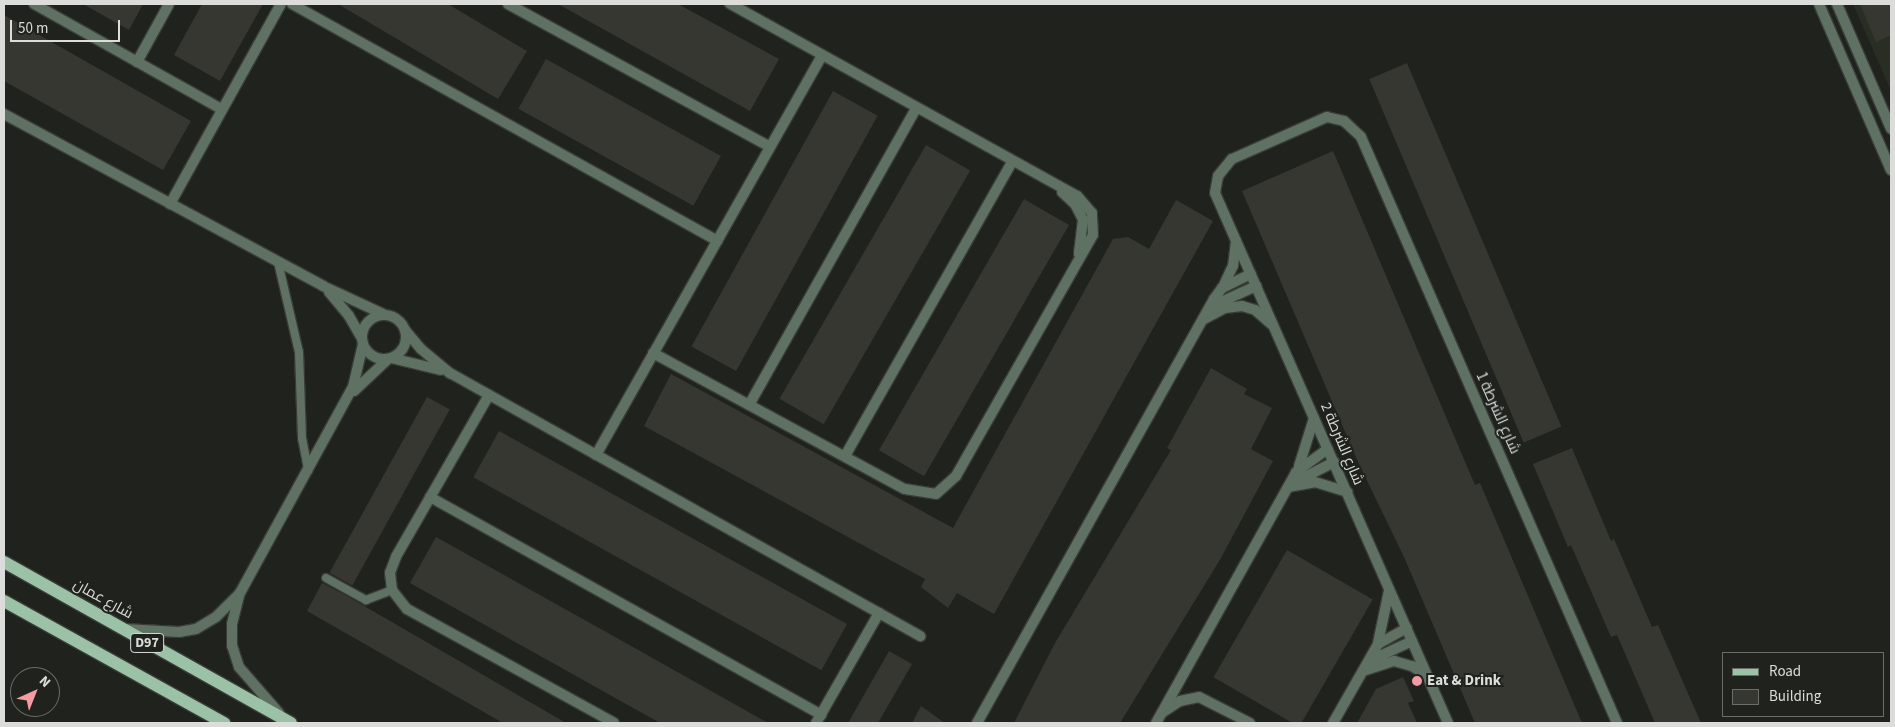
<!DOCTYPE html>
<meta charset="utf-8">
<style>
body{margin:0}
#map{position:relative;width:1895px;height:727px;overflow:hidden;background:#1f221d;font-family:"Source Sans 3",Cairo,sans-serif}
div>[style]{position:absolute}
[style*='--x']{left:calc(var(--x)*1px);top:calc(var(--y)*1px);width:calc(var(--w)*1px);rotate:calc(var(--a)*1deg)}
.built>*{inset:0;background:#292e24}
.building>*{inset:0;background:#373731;transform-origin:0 0}
.roads{filter:drop-shadow(1px 0 #393c37) drop-shadow(-1px 0 #393c37) drop-shadow(0 1px #393c37) drop-shadow(0 -1px #393c37)}
.service>*{height:8px;margin:-4px;padding:0 4px;transform-origin:4px;border-radius:4px;background:#5e7163}
.minor>*{height:10px;margin:-5px;padding:0 5px;transform-origin:5px;border-radius:5px;background:#5e7163}
.minor>.ring{margin:-5px;padding:0;box-sizing:content-box;background:none;border:10px solid #5e7163;border-radius:50%}
.tertiary>*{height:10px;margin:-5px;padding:0 5px;transform-origin:5px;border-radius:5px;background:#5e7163}
.primary>*{height:12px;margin:-6px;padding:0 6px;transform-origin:6px;border-radius:6px;background:#9bc2a6}
.dots>*{width:14px;height:14px;translate:-50% -50%;box-sizing:border-box;border:2px solid #1f221d;border-radius:50%}
span{translate:-50% -50%;white-space:nowrap;text-align:center;line-height:1.15;-webkit-text-stroke:4px #1f221d;paint-order:stroke}
.shield-label span{padding:1px 4px;background:#1f221d;border:1px solid;border-radius:4px;-webkit-text-stroke-width:0}
.shield-label{font-size:14px;color:#dcddda;font-weight:700}
.street-label{font-size:15px;color:#dcddda}
.poi-label{font-size:15px;color:#dcddda;font-weight:700}
.left{translate:0 -50%;text-align:left}
.frame{position:absolute;inset:0;border:5px solid #dcddda;pointer-events:none}
.legend{position:absolute;left:1722px;top:652px;width:162px;height:65px;box-sizing:border-box;background:#1f221d;border:1px solid #6b6d69;margin:0;padding:6px 9px;list-style:none;font-size:15px;color:#dcddda}
.legend li{display:flex;align-items:center;gap:10px;height:25px}
.legend b{width:25px;border:1px solid #6b6d69}
.north{position:absolute;left:10px;top:667px;width:50px;height:50px;box-sizing:border-box;background:#1f221d;border:1px solid #6b6d69;border-radius:50%;rotate:44deg;font-size:14px;font-weight:700;line-height:20px;text-align:center;color:#dcddda}
.north::after{content:'';display:block;margin:auto;width:18px;height:22px;background:#f49aa2;clip-path:polygon(50% 0,100% 100%,50% 72%,0 100%)}
.scale{position:absolute;left:10px;top:20px;width:110px;height:22px;box-sizing:border-box;border:2px solid #dcddda;border-top:0;padding-left:6px;font-size:15px;line-height:18px;white-space:nowrap;color:#dcddda;-webkit-text-stroke:4px #1f221d;paint-order:stroke}
</style>
<div id="map">
<div class="built">
<div style="clip-path:polygon(1853px 4px,1891px 4px,1891px 91px)"></div>
</div>
<div class="building">
<div style="clip-path:polygon(83px 4px,143px 4px,129px 30px)"></div>
<div style="clip-path:polygon(202px 4px,263px 4px,220px 81px,174px 55px)"></div>
<div style="clip-path:polygon(338px 4px,448px 4px,527px 51px,498px 99px)"></div>
<div style="clip-path:polygon(558px 4px,678px 4px,779px 59px,750px 111px)"></div>
<div style="clip-path:polygon(1860px 4px,1891px 4px,1891px 35px,1876px 42px)"></div>
<div style="clip-path:polygon(4px 15px,191px 121px,163px 170px,4px 81px)"></div>
<div style="left:546px;top:59px;width:200px;height:57px;rotate:29deg"></div>
<div style="left:1407px;top:63px;width:395px;height:41px;rotate:67deg"></div>
<div style="left:833px;top:91px;width:51px;height:292px;rotate:29deg"></div>
<div style="left:926px;top:145px;width:51px;height:293px;rotate:30deg"></div>
<div style="clip-path:polygon(1333px 151px,1475px 485px,1480px 483px,1582px 723px,1475px 723px,1404px 557px,1358px 462px,1242px 191px)"></div>
<div style="left:1024px;top:199px;width:52px;height:290px;rotate:30deg"></div>
<div style="clip-path:polygon(1176px 200px,1213px 221px,994px 614px,957px 593px,948px 608px,921px 587px,925px 579px,644px 426px,671px 374px,953px 528px,1113px 239px,1128px 237px,1149px 249px)"></div>
<div style="clip-path:polygon(1211px 368px,1247px 389px,1244px 394px,1272px 408px,1251px 449px,1273px 461px,1221px 558px,1120px 723px,1014px 723px,1055px 643px,1171px 450px,1167px 448px)"></div>
<div style="left:427px;top:397px;width:26px;height:201px;rotate:29deg"></div>
<div style="left:499px;top:431px;width:398px;height:53px;rotate:29deg"></div>
<div style="clip-path:polygon(1572px 448px,1611px 541px,1614px 539px,1652px 627px,1658px 625px,1701px 723px,1655px 723px,1617px 635px,1611px 637px,1571px 545px,1568px 547px,1533px 464px)"></div>
<div style="clip-path:polygon(436px 537px,617px 638px,768px 723px,660px 723px,410px 583px)"></div>
<div style="left:1287px;top:550px;width:99px;height:147px;rotate:30deg"></div>
<div style="clip-path:polygon(322px 583px,347px 596px,566px 723px,503px 723px,307px 611px)"></div>
<div style="clip-path:polygon(889px 651px,912px 664px,878px 723px,848px 723px)"></div>
<div style="clip-path:polygon(1403px 677px,1414px 701px,1408px 703px,1417px 723px,1357px 723px,1376px 689px)"></div>
<div style="clip-path:polygon(921px 706px,945px 723px,912px 723px)"></div>
</div>
<div class="roads">
<div class="service">
<div style="--x:278;--y:262;--w:92;--a:76.9"></div>
<div style="--x:299;--y:352;--w:86;--a:88"></div>
<div style="--x:302;--y:438;--w:33;--a:79"></div>
<div style="--x:326;--y:578;--w:46;--a:28.8"></div>
<div style="--x:366;--y:600;--w:28;--a:-21"></div>
</div>
<div class="minor">
<div style="--x:34;--y:4;--w:214;--a:29.3"></div>
<div style="--x:292;--y:4;--w:487;--a:29.1"></div>
<div style="--x:508;--y:4;--w:298;--a:28.6"></div>
<div style="--x:137;--y:62;--w:66;--a:-61.1"></div>
<div style="--x:4;--y:114;--w:362;--a:28.3"></div>
<div style="--x:323;--y:286;--w:66;--a:25"></div>
<div style="--x:1062;--y:192;--w:18;--a:43"></div>
<div style="--x:1075;--y:204;--w:18;--a:63"></div>
<div style="--x:1083;--y:220;--w:34;--a:97"></div>
<div style="--x:170;--y:204;--w:229;--a:-61"></div>
<div style="--x:1223;--y:287;--w:23;--a:-65"></div>
<div style="--x:1233;--y:266;--w:25;--a:-83"></div>
<div style="--x:329;--y:292;--w:31;--a:50"></div>
<div style="--x:349;--y:316;--w:24;--a:60"></div>
<div style="--x:1210;--y:307;--w:51;--a:-24.5"></div>
<div class="ring" style="left:362px;top:315px;width:34px;height:34px"></div>
<div style="--x:1204;--y:319;--w:24;--a:-28"></div>
<div style="--x:1225;--y:308;--w:17;--a:-7"></div>
<div style="--x:1242;--y:306;--w:14;--a:17"></div>
<div style="--x:1255;--y:310;--w:21;--a:41"></div>
<div style="--x:405;--y:330;--w:25;--a:50"></div>
<div style="--x:421;--y:349;--w:38;--a:40"></div>
<div style="--x:450;--y:373;--w:539;--a:29.23"></div>
<div style="--x:653;--y:353;--w:286;--a:28.4"></div>
<div style="--x:905;--y:489;--w:31;--a:9"></div>
<div style="--x:936;--y:494;--w:27;--a:-42"></div>
<div style="--x:956;--y:476;--w:277;--a:-60.4"></div>
<div style="--x:1093;--y:235;--w:22;--a:-93"></div>
<div style="--x:1092;--y:213;--w:23;--a:-131"></div>
<div style="--x:1077;--y:196;--w:397;--a:-151"></div>
<div style="--x:391;--y:358;--w:51;--a:13.5"></div>
<div style="--x:354;--y:391;--w:47;--a:-43.3"></div>
<div style="--x:489;--y:395;--w:187;--a:119.9"></div>
<div style="--x:396;--y:557;--w:17;--a:111"></div>
<div style="--x:390;--y:573;--w:17;--a:83"></div>
<div style="--x:392;--y:590;--w:24;--a:52"></div>
<div style="--x:407;--y:609;--w:236;--a:28.8"></div>
<div style="--x:749;--y:405;--w:340;--a:-60.6"></div>
<div style="--x:596;--y:455;--w:459;--a:-60.5"></div>
<div style="--x:845;--y:456;--w:338;--a:-60.4"></div>
<div style="--x:1299;--y:466;--w:50;--a:-72.6"></div>
<div style="--x:1295;--y:482;--w:44;--a:-27.1"></div>
<div style="--x:1288;--y:487;--w:27;--a:-10"></div>
<div style="--x:1315;--y:482;--w:34;--a:17"></div>
<div style="--x:430;--y:497;--w:448;--a:29.1"></div>
<div style="--x:125;--y:629;--w:54;--a:3.2"></div>
<div style="--x:179;--y:632;--w:17;--a:-10"></div>
<div style="--x:196;--y:629;--w:23;--a:-31"></div>
<div style="--x:216;--y:617;--w:33;--a:-45"></div>
<div style="--x:1378;--y:643;--w:53;--a:-78.1"></div>
<div style="--x:1369;--y:661;--w:47;--a:-24.9"></div>
<div style="--x:1363;--y:671;--w:33;--a:-18"></div>
<div style="--x:1394;--y:661;--w:19;--a:16"></div>
<div style="--x:1412;--y:666;--w:17;--a:33"></div>
<div style="--x:1163;--y:712;--w:20;--a:-33"></div>
<div style="--x:1180;--y:701;--w:19;--a:-12"></div>
<div style="--x:1199;--y:697;--w:57;--a:27"></div>
<div style="--x:279;--y:713;--w:61;--a:-131"></div>
<div style="--x:239;--y:667;--w:22;--a:-108"></div>
<div style="--x:232;--y:646;--w:22;--a:-90"></div>
<div style="--x:232;--y:624;--w:32;--a:-76"></div>
<div style="--x:240;--y:593;--w:235;--a:-61.3"></div>
<div style="--x:353;--y:387;--w:44;--a:-76.9"></div>
<div style="--x:816;--y:723;--w:127;--a:-60.2"></div>
<div style="--x:977;--y:723;--w:486;--a:-60.8"></div>
<div style="--x:1214;--y:299;--w:14;--a:-54"></div>
<div style="--x:1222;--y:288;--w:32;--a:-26"></div>
<div style="--x:1156;--y:723;--w:287;--a:-60.8"></div>
<div style="--x:1296;--y:472;--w:39;--a:-36"></div>
<div style="--x:1333;--y:723;--w:91;--a:-60.3"></div>
<div style="--x:1378;--y:644;--w:33;--a:-29"></div>
<div style="--x:1448;--y:723;--w:579;--a:-113.73"></div>
<div style="--x:1215;--y:193;--w:17;--a:-80"></div>
<div style="--x:1218;--y:176;--w:22;--a:-51"></div>
<div style="--x:1232;--y:159;--w:104;--a:-23.9"></div>
<div style="--x:1327;--y:117;--w:17;--a:13"></div>
<div style="--x:1344;--y:121;--w:23;--a:43"></div>
<div style="--x:1361;--y:137;--w:639;--a:66.4"></div>
</div>
<div class="tertiary">
<div style="--x:1819;--y:4;--w:181;--a:66.6"></div>
<div style="--x:1837;--y:4;--w:136;--a:66.6"></div>
</div>
<div class="primary">
<div style="--x:4;--y:562;--w:329;--a:29.3"></div>
<div style="--x:4;--y:601;--w:252;--a:29"></div>
</div>
</div>
<div class="dots">
<div style="left:1417px;top:681px;background:#f49aa2"></div>
</div>
<div class="shield-label">
<span style="left:147px;top:643px">D97</span>
</div>
<div class="street-label">
<span style="left:1498px;top:413px;rotate:66deg">شارع الشرطة 1</span>
<span style="left:1342px;top:444px;rotate:67deg">شارع الشرطة 2</span>
<span style="left:103px;top:599px;rotate:29deg">شارع عمان</span>
</div>
<div class="poi-label">
<span class="left" style="left:1427px;top:681px">Eat &amp; Drink</span>
</div>
<div class="frame"></div>
<ul class="legend">
<li><b style="height:6px;background:#9bc2a6"></b>Road</li>
<li><b style="height:14px;background:#373731"></b>Building</li>
</ul>
<div class="north">N</div>
<div class="scale">50 m</div>
</div>
